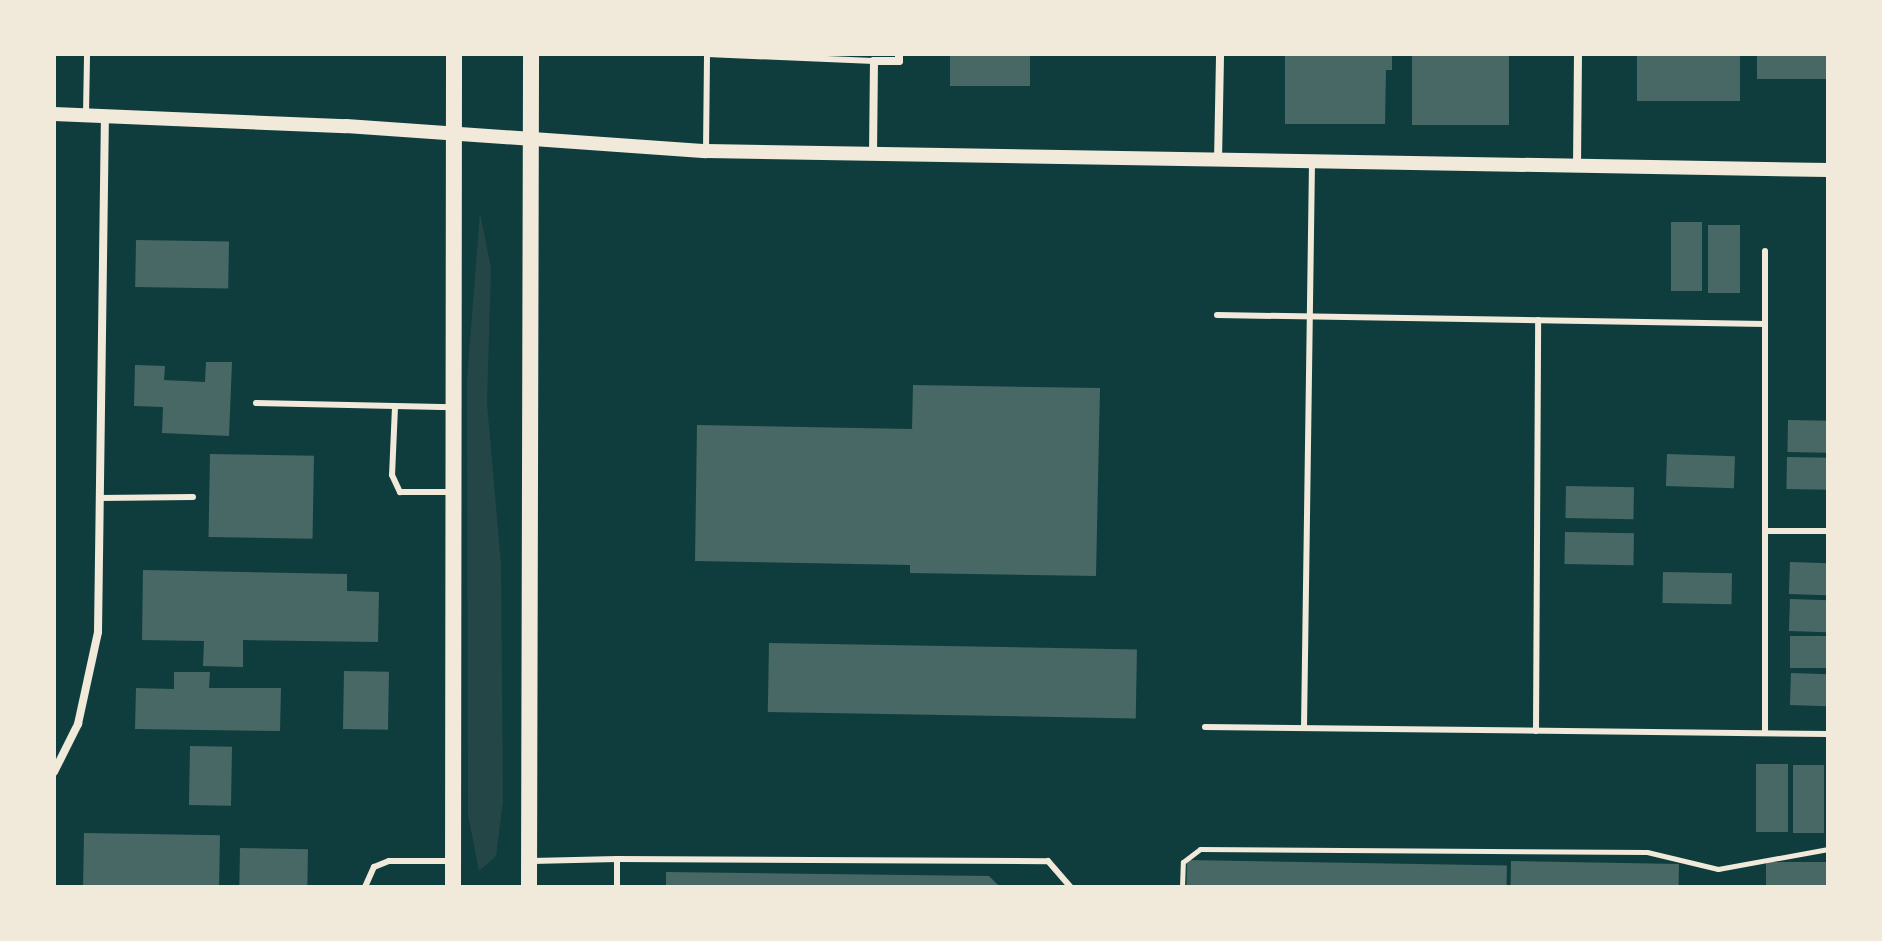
<!DOCTYPE html>
<style>
body{margin:0}
#map{position:relative;width:1882px;height:941px;overflow:hidden;background:#0f3d3e;font-family:"Roboto Condensed",sans-serif}
div>[style]{position:absolute}
[style*='--x']{left:calc(var(--x)*1px);top:calc(var(--y)*1px);width:calc(var(--w)*1px);rotate:calc(var(--a)*1deg)}
.green>*{inset:0;background:#244646}
.building>*{inset:0;background:#486865;transform-origin:0 0}
.path>*{height:5px;margin:-2.5px;padding:0 2.5px;transform-origin:2.5px;border-radius:2.5px;background:#f1e9da}
.service>*{height:6px;margin:-3px;padding:0 3px;transform-origin:3px;border-radius:3px;background:#f1e9da}
.minor>*{height:8px;margin:-4px;padding:0 4px;transform-origin:4px;border-radius:4px;background:#f1e9da}
.tertiary>*{height:14px;margin:-7px;padding:0 7px;transform-origin:7px;border-radius:7px;background:#f1e9da}
.secondary>*{height:16px;margin:-8px;padding:0 8px;transform-origin:8px;border-radius:8px;background:#f1e9da}
span{translate:-50% -50%;white-space:nowrap;text-align:center;line-height:1.15;-webkit-text-stroke:7px #f1e9da;paint-order:stroke}
.frame{position:absolute;inset:0;border:56px solid #f1e9da;pointer-events:none}
</style>
<div id="map">
<div class="green">
<div style="clip-path:polygon(480px 213px,491px 268px,487px 403px,501px 564px,503px 801px,496px 856px,479px 871px,468px 815px,467px 380px)"></div>
</div>
<div class="building">
<div style="left:950px;top:54px;width:80px;height:32px"></div>
<div style="clip-path:polygon(1285px 54px,1392px 54px,1392px 70px,1386px 70px,1385px 124px,1285px 124px)"></div>
<div style="left:1412px;top:54px;width:97px;height:71px"></div>
<div style="left:1637px;top:54px;width:103px;height:47px"></div>
<div style="left:1757px;top:54px;width:71px;height:25px"></div>
<div style="left:1671px;top:222px;width:31px;height:69px"></div>
<div style="left:1708px;top:225px;width:32px;height:68px"></div>
<div style="left:136px;top:240px;width:93px;height:47px;rotate:1deg"></div>
<div style="clip-path:polygon(206px 362px,232px 362px,229px 436px,162px 433px,163px 407px,134px 406px,135px 365px,165px 366px,164px 380px,205px 382px)"></div>
<div style="clip-path:polygon(913px 385px,1100px 388px,1096px 576px,910px 573px,910px 565px,695px 561px,697px 425px,912px 429px)"></div>
<div style="left:1788px;top:420px;width:40px;height:32px;rotate:1deg"></div>
<div style="left:210px;top:454px;width:104px;height:83px;rotate:1deg"></div>
<div style="left:1667px;top:454px;width:68px;height:32px;rotate:2deg"></div>
<div style="left:1787px;top:457px;width:41px;height:32px;rotate:1deg"></div>
<div style="left:1566px;top:486px;width:68px;height:32px;rotate:1deg"></div>
<div style="left:1565px;top:532px;width:69px;height:32px;rotate:1deg"></div>
<div style="left:1790px;top:562px;width:38px;height:32px;rotate:2deg"></div>
<div style="clip-path:polygon(143px 570px,347px 574px,347px 591px,379px 592px,378px 642px,243px 640px,243px 667px,203px 666px,204px 641px,142px 640px)"></div>
<div style="left:1663px;top:572px;width:69px;height:31px;rotate:1deg"></div>
<div style="left:1790px;top:599px;width:38px;height:32px;rotate:2deg"></div>
<div style="left:1790px;top:636px;width:38px;height:32px"></div>
<div style="left:769px;top:643px;width:368px;height:69px;rotate:1deg"></div>
<div style="left:344px;top:671px;width:45px;height:58px;rotate:1deg"></div>
<div style="clip-path:polygon(174px 672px,210px 672px,209px 688px,281px 688px,280px 731px,135px 729px,136px 688px,174px 689px)"></div>
<div style="left:1791px;top:673px;width:37px;height:32px;rotate:2deg"></div>
<div style="left:190px;top:746px;width:42px;height:59px;rotate:1deg"></div>
<div style="left:1756px;top:764px;width:32px;height:68px"></div>
<div style="left:1793px;top:765px;width:31px;height:68px"></div>
<div style="left:84px;top:833px;width:136px;height:54px;rotate:1deg"></div>
<div style="left:240px;top:848px;width:68px;height:39px;rotate:1deg"></div>
<div style="left:1187px;top:860px;width:320px;height:27px;rotate:1deg"></div>
<div style="left:1511px;top:861px;width:168px;height:26px;rotate:1deg"></div>
<div style="left:1766px;top:862px;width:62px;height:25px"></div>
<div style="clip-path:polygon(666px 872px,989px 876px,1000px 887px,666px 887px)"></div>
</div>
<div class="path">
<div style="--x:1182;--y:887;--w:25;--a:-88"></div>
<div style="--x:1183;--y:862;--w:21;--a:-37"></div>
<div style="--x:1200;--y:849;--w:447;--a:0.4"></div>
<div style="--x:1647;--y:852;--w:73;--a:13.5"></div>
<div style="--x:1718;--y:869;--w:112;--a:-10.3"></div>
</div>
<div class="service">
<div style="--x:86;--y:114;--w:60;--a:-89"></div>
<div style="--x:706;--y:151;--w:97;--a:-89.4"></div>
<div style="--x:707;--y:54;--w:167;--a:2.4"></div>
<div style="--x:1217;--y:315;--w:548;--a:0.94"></div>
<div style="--x:256;--y:403;--w:197;--a:1.2"></div>
<div style="--x:395;--y:407;--w:68;--a:92.5"></div>
<div style="--x:392;--y:475;--w:19;--a:65"></div>
<div style="--x:400;--y:492;--w:53;--a:0"></div>
<div style="--x:100;--y:498;--w:93;--a:-0.6"></div>
<div style="--x:1765;--y:531;--w:63;--a:0"></div>
<div style="--x:1205;--y:727;--w:623;--a:0.64"></div>
<div style="--x:1304;--y:728;--w:565;--a:-89.19"></div>
<div style="--x:1536;--y:731;--w:411;--a:-89.7"></div>
<div style="--x:1765;--y:733;--w:482;--a:-90"></div>
<div style="--x:617;--y:859;--w:431;--a:0.3"></div>
<div style="--x:1048;--y:861;--w:35;--a:49"></div>
<div style="--x:532;--y:861;--w:85;--a:-1.3"></div>
<div style="--x:617;--y:859;--w:28;--a:90"></div>
<div style="--x:365;--y:887;--w:22;--a:-66"></div>
<div style="--x:374;--y:867;--w:16;--a:-22"></div>
<div style="--x:389;--y:861;--w:64;--a:0"></div>
</div>
<div class="minor">
<div style="--x:873;--y:155;--w:94;--a:-89.4"></div>
<div style="--x:874;--y:61;--w:25;--a:0"></div>
<div style="--x:899;--y:61;--w:7;--a:-90"></div>
<div style="--x:1218;--y:161;--w:107;--a:-88.9"></div>
<div style="--x:1577;--y:167;--w:113;--a:-89.5"></div>
<div style="--x:54;--y:772;--w:54;--a:-63.4"></div>
<div style="--x:78;--y:724;--w:94;--a:-77.7"></div>
<div style="--x:98;--y:632;--w:518;--a:-89.23"></div>
</div>
<div class="tertiary">
<div style="--x:54;--y:114;--w:292;--a:2.4"></div>
<div style="--x:346;--y:126;--w:361;--a:4"></div>
<div style="--x:706;--y:151;--w:1122;--a:0.97"></div>
</div>
<div class="secondary">
<div style="--x:453;--y:887;--w:833;--a:-89.93"></div>
<div style="--x:529;--y:887;--w:833;--a:-89.86"></div>
</div>
<div class="frame"></div>
</div>
